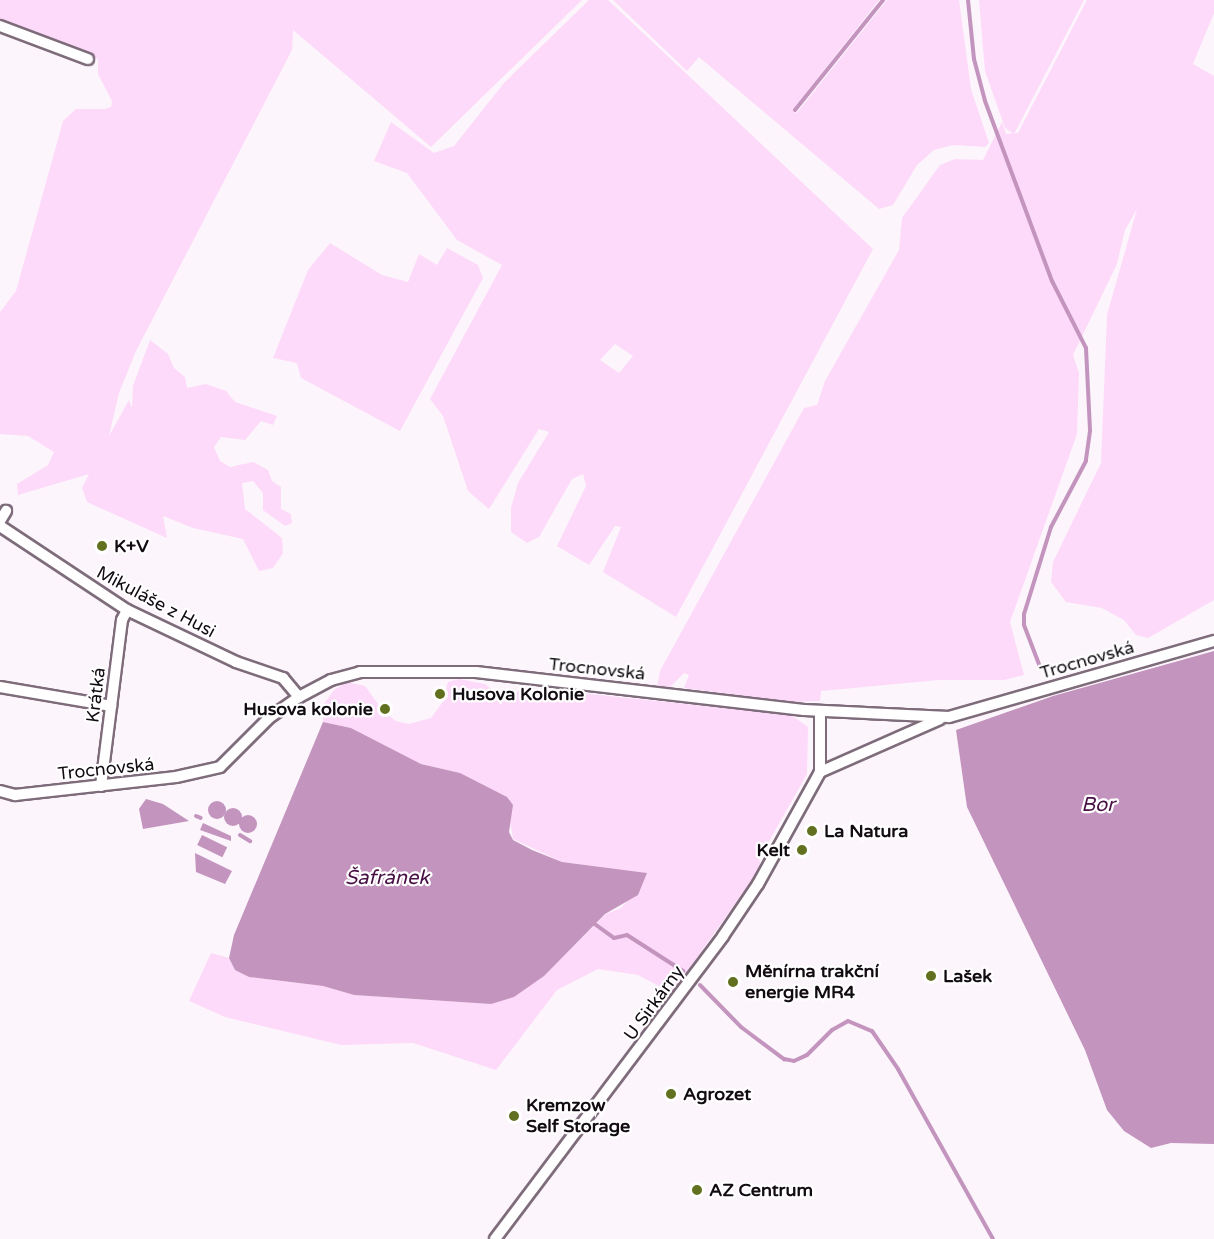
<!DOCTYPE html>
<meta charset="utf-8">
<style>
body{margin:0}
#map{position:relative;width:1214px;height:1239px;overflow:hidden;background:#fdf5fc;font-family:"Varela Round",sans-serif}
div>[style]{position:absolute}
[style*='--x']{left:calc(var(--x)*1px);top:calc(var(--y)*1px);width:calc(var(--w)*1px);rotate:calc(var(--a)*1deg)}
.green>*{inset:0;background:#fddaf9}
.water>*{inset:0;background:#c394be;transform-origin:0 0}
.round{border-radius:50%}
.stream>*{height:4px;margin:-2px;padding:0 2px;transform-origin:2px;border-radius:2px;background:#c394be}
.roads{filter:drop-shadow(2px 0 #7e6c7b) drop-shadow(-2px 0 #7e6c7b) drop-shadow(0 2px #7e6c7b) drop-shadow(0 -2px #7e6c7b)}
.minor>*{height:10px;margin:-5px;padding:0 5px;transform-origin:5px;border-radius:5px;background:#fff}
.dots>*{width:16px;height:16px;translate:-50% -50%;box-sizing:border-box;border:3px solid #fff;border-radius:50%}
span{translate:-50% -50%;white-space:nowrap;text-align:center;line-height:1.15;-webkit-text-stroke:4.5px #fff;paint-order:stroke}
.poi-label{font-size:18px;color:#120c12;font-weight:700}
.left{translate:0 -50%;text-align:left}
.right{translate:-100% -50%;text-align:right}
.street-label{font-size:18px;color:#120c12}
.water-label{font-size:20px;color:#480f45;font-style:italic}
</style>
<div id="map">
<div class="green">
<div style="clip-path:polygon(0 0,582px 0,431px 147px,293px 30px,292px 50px,136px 351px,119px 393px,109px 436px,129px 400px,132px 408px,133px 386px,150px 340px,168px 354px,174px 368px,185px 377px,187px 388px,206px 384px,226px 391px,235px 402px,277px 416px,273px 425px,261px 421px,245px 440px,221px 437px,214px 447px,220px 461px,230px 467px,253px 462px,268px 470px,272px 481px,281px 487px,281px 509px,291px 514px,292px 523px,285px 526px,263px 510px,263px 493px,253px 481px,242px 483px,245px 509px,282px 538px,283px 553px,273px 568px,259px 571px,243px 539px,193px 528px,163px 516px,167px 538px,87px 502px,82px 488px,89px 474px,18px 495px,17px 484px,48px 465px,54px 452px,28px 436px,0 434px,0 312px,16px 291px,63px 121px,76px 109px,105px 109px,111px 107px,112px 101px,98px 74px,98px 59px,0 29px)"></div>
<div style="clip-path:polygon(evenodd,589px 0,608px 0,873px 249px,676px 617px,603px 572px,621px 527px,615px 526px,589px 565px,557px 546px,586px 486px,583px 474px,572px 479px,539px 537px,527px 543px,511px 532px,511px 508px,518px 483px,549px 432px,539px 429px,489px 509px,468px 491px,443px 416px,430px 399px,502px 265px,457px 240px,407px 173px,374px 161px,391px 122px,434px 153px,454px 146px,504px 83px,589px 0,615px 344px,633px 356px,619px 373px,600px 360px,615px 344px)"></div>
<div style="clip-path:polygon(613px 0,879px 0,795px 107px,796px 114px,887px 0,959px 0,971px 89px,989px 143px,985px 147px,953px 145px,934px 150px,917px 165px,893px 205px,879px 209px,699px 57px,687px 71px)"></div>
<div style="clip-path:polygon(979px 0,1084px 0,1014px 134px,1005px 128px,985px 71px)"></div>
<div style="clip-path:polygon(1087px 0,1214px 0,1214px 13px,1193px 64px,1214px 76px,1214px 600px,1148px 638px,1136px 635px,1124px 620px,1102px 608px,1066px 602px,1051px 582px,1053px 562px,1101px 463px,1107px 315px,1137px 209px,1125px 230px,1117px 264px,1073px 355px,1079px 373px,1077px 434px,1010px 622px,1024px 675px,1004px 680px,939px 680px,821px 691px,820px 701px,794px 702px,684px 688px,689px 675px,684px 673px,669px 688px,657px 688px,660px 671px,804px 408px,817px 405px,825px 381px,899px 250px,902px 218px,940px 165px,955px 159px,983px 160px,1002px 122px,1006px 134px,1018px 133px)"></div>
<div style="clip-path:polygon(330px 243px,382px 275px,408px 282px,419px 254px,437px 265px,447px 248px,478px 265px,483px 278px,400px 431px,301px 378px,297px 363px,273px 358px,308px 270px)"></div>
<div style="clip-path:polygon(459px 679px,485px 684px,505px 700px,516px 700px,516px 693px,523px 687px,791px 715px,808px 727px,807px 774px,759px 859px,761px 867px,672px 993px,638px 975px,598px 969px,557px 990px,496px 1070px,413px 1043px,341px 1045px,225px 1017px,189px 1001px,211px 953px,229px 958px,235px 970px,249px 977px,323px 986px,354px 995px,491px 1004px,543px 976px,606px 914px,621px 908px,638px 890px,646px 873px,562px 862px,513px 839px,510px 821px,460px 773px,421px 764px,351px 728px,323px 722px,323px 705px,334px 690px,347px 682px,365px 686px,384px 712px,396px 721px,409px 724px,431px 718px,442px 703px,448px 682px)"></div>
</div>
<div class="water">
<div style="clip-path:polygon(1214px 651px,1214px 1144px,1171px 1143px,1151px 1148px,1124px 1131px,1107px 1110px,1085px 1050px,967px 807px,956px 730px,1053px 696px)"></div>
<div style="clip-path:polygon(323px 722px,351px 728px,421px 764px,460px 773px,507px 797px,513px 805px,509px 832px,513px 840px,532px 850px,562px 862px,647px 873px,638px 895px,605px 914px,544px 976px,514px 997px,491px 1004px,354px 995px,323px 986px,249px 977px,235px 970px,229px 958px,234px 935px)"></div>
<div style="clip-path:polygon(146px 799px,163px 804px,189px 821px,143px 829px,139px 809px)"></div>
<div class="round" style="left:208px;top:801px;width:18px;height:18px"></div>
<div class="round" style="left:224px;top:808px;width:18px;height:18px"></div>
<div class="round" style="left:239px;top:815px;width:18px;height:18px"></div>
<div style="clip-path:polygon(203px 823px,231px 836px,231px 841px,200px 830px)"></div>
<div style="left:202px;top:835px;width:28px;height:11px;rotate:26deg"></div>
<div style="clip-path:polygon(195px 853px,232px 871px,225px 884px,196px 872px)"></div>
</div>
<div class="stream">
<div style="--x:968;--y:0;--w:59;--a:84.2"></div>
<div style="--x:974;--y:59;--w:43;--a:75.3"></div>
<div style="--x:985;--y:101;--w:192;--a:69.6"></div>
<div style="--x:1052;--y:281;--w:75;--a:63.1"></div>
<div style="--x:1086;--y:348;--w:83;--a:87.2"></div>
<div style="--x:1090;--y:431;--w:30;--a:98"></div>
<div style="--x:1086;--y:461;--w:75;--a:117.9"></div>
<div style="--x:1051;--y:527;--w:91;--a:107.2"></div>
<div style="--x:1024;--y:614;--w:11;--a:90"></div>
<div style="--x:1024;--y:625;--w:45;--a:69.1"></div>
<div style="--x:795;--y:110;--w:141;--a:-51.3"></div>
<div style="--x:196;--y:816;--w:5;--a:22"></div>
<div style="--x:240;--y:835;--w:12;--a:31"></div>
<div style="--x:592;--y:922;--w:27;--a:36"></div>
<div style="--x:614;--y:938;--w:13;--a:-13"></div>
<div style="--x:627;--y:935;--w:67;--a:32.7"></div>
<div style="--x:700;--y:985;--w:59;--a:45.7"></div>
<div style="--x:741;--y:1027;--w:54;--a:36.7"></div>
<div style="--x:784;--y:1059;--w:10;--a:11"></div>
<div style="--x:794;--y:1061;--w:14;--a:-25"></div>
<div style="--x:807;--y:1055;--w:35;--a:-45"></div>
<div style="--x:832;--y:1030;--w:18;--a:-29"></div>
<div style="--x:848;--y:1021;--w:26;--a:23"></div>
<div style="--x:872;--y:1031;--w:46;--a:55.6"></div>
<div style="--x:898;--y:1069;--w:195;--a:60.8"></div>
</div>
<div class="roads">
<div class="minor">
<div style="--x:0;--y:26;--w:94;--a:20.6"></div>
<div style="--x:0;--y:521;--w:12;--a:-59"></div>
<div style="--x:0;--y:526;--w:152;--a:33.5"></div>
<div style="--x:127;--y:610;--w:121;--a:25.5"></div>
<div style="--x:236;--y:662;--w:50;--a:18.8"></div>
<div style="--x:283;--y:678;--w:25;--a:50"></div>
<div style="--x:0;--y:687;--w:113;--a:9.7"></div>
<div style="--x:820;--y:772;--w:61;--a:-90"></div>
<div style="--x:101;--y:786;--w:167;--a:-82.8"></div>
<div style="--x:122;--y:620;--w:11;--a:-63"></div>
<div style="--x:0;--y:791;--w:16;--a:15"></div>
<div style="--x:15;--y:795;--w:162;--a:-6.4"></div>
<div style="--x:176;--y:777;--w:45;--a:-12.8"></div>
<div style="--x:220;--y:767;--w:69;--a:-45"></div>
<div style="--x:269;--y:718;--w:37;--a:-35"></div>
<div style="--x:299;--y:697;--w:36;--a:-28"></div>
<div style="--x:331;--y:680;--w:30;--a:-15"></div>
<div style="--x:360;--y:672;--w:116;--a:0"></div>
<div style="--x:476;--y:672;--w:330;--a:6.6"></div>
<div style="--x:804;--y:710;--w:145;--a:2.8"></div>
<div style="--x:949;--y:717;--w:276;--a:-16"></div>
<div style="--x:495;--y:1239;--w:379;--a:-53"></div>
<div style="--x:723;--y:936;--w:63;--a:-56.1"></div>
<div style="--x:758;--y:884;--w:128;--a:-61"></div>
<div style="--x:820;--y:772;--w:131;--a:-23.8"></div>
</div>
</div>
<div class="dots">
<div style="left:102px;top:546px;background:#61711f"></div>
<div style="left:440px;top:694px;background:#61711f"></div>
<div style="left:385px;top:709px;background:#61711f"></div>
<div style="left:812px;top:831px;background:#61711f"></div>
<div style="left:802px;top:850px;background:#61711f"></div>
<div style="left:931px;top:976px;background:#61711f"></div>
<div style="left:733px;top:982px;background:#61711f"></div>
<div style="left:671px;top:1094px;background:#61711f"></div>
<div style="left:514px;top:1116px;background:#61711f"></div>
<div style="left:697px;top:1190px;background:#61711f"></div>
</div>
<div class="poi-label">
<span class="left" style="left:114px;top:546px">K+V</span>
<span class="left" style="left:452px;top:694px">Husova Kolonie</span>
<span class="right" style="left:373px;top:709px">Husova kolonie</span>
<span class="left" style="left:824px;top:831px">La Natura</span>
<span class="right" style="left:790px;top:850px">Kelt</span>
<span class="left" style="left:745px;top:982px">Měnírna trakční<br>energie MR4</span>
<span class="left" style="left:943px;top:976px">Lašek</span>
<span class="left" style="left:683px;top:1094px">Agrozet</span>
<span class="left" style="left:526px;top:1116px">Kremzow<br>Self Storage</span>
<span class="left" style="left:709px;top:1190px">AZ Centrum</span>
</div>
<div class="street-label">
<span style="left:156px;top:602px;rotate:28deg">Mikuláše z Husi</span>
<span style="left:1087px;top:660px;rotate:-16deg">Trocnovská</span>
<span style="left:597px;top:669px;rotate:6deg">Trocnovská</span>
<span style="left:96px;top:695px;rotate:-83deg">Krátká</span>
<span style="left:106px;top:769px;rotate:-6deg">Trocnovská</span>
<span style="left:654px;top:1003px;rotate:-54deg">U Sirkárny</span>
</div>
<div class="water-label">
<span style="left:1098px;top:805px">Bor</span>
<span style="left:387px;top:878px">Šafránek</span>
</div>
</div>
